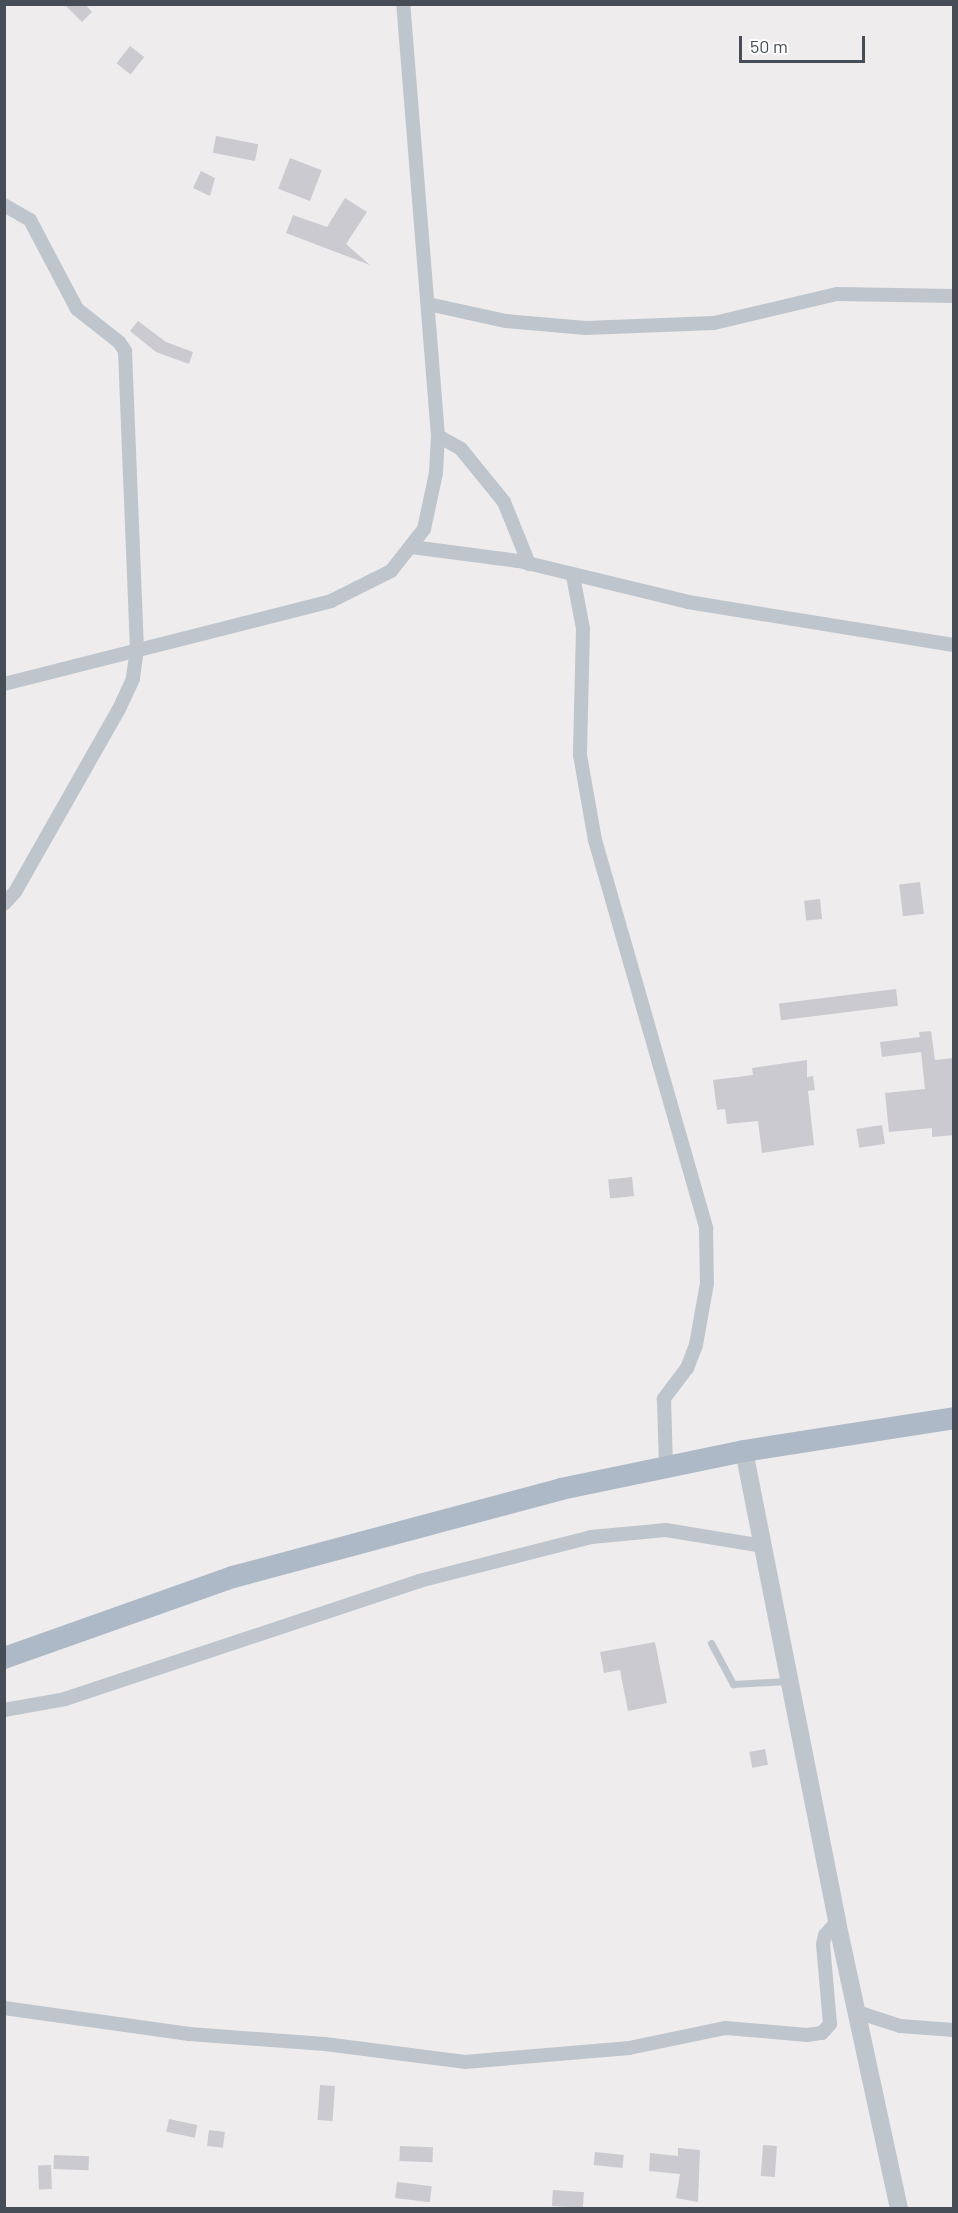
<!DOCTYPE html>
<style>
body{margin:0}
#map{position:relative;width:958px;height:2213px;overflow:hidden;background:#eeecec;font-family:Barlow,sans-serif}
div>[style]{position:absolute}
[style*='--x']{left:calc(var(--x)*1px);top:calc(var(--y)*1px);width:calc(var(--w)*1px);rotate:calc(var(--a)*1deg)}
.building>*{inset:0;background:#cacad0;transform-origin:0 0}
.service>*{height:7px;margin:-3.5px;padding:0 3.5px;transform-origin:3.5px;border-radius:3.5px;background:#bec5cd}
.minor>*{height:14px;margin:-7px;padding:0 7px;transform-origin:7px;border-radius:7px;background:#bec5cd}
.tertiary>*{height:18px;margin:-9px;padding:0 9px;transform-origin:9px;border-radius:9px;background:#bec5cd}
.primary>*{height:22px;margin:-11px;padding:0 11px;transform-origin:11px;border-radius:11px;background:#aeb9c8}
span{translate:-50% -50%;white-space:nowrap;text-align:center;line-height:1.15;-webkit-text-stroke:4.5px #fff;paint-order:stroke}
.frame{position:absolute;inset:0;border:6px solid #464d57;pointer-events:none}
.scale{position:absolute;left:739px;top:36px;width:126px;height:27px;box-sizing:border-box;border:3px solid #464d57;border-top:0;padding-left:8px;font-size:18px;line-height:21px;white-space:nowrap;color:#464d57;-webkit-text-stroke:4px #fff;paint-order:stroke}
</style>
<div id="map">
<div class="building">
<div style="clip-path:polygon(64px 4px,85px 4px,92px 12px,82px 22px)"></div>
<div style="left:130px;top:46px;width:18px;height:22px;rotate:38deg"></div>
<div style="left:216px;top:136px;width:43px;height:17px;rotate:11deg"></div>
<div style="left:290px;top:158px;width:34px;height:33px;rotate:21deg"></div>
<div style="clip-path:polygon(201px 171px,215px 178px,210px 196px,193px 188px)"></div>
<div style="clip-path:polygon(345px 198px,367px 212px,346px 244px,370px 265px,286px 233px,293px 215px,327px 227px)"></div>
<div style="clip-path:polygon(138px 321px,166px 342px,193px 352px,189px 364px,156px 352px,130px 331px)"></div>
<div style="left:920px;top:882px;width:32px;height:21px;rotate:83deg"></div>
<div style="left:820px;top:899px;width:20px;height:16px;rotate:84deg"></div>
<div style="left:896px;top:989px;width:17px;height:118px;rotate:83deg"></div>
<div style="clip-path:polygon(931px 1031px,935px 1060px,954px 1058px,954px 1135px,932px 1137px,932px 1128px,889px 1132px,885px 1093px,925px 1089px,921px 1052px,882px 1057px,880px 1042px,920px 1037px,919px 1032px)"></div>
<div style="clip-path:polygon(807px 1060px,807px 1077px,813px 1076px,815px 1090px,808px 1091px,814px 1145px,762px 1153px,758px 1121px,727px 1124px,725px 1109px,717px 1110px,713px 1080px,753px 1075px,752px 1068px)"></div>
<div style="left:882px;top:1125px;width:19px;height:26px;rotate:81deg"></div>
<div style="left:632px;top:1177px;width:19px;height:24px;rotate:84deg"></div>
<div style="clip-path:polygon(655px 1642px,667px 1703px,628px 1711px,620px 1670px,604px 1673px,600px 1652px)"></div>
<div style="left:765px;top:1749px;width:16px;height:16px;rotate:79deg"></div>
<div style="left:320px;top:2085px;width:15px;height:35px;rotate:4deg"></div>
<div style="left:169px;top:2119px;width:29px;height:13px;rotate:12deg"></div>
<div style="left:209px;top:2130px;width:16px;height:16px;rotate:7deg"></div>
<div style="left:763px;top:2145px;width:14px;height:31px;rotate:4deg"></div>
<div style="left:400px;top:2146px;width:33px;height:15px;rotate:2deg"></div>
<div style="clip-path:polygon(678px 2148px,700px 2150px,698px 2202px,676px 2198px,680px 2174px,649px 2171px,650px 2153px,678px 2156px)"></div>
<div style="left:595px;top:2152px;width:29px;height:13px;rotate:6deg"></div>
<div style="left:54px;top:2155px;width:35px;height:14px;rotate:2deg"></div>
<div style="left:51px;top:2165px;width:24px;height:13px;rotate:88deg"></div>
<div style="left:397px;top:2182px;width:35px;height:16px;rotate:7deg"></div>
<div style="left:553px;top:2190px;width:31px;height:16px;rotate:4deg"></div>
</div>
<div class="service">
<div style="--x:711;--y:1643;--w:47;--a:61.8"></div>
<div style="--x:733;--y:1684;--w:54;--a:-3.2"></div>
</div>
<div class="minor">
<div style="--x:4;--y:205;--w:30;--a:30"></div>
<div style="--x:30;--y:220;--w:101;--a:62.2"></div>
<div style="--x:77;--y:309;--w:53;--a:38.2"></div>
<div style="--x:119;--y:342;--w:11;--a:56"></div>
<div style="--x:125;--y:351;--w:298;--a:87.7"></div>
<div style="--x:137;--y:649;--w:30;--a:98"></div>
<div style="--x:133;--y:679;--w:33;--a:115"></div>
<div style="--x:119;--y:709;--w:210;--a:119.6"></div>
<div style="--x:15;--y:892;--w:16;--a:133"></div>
<div style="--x:428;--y:304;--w:80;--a:12.3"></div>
<div style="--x:506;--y:321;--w:80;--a:5"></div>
<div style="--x:586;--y:328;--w:128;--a:-2.2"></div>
<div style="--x:714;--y:323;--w:126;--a:-13.3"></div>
<div style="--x:837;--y:294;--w:117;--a:1"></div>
<div style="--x:438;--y:436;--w:26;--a:29"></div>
<div style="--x:461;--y:449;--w:68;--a:50.9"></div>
<div style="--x:504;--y:502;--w:67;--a:68"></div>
<div style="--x:412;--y:547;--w:108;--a:7.5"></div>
<div style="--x:519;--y:561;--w:174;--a:13.6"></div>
<div style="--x:688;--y:602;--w:269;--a:9.2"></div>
<div style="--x:573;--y:576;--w:54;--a:79.3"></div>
<div style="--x:583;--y:629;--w:126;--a:91.4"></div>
<div style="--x:580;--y:755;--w:86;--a:80"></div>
<div style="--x:595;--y:840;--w:404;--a:74"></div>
<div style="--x:706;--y:1228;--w:55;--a:89"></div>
<div style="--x:707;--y:1283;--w:63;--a:100.1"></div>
<div style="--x:696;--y:1345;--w:25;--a:111"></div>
<div style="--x:687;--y:1368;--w:39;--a:127"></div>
<div style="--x:664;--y:1399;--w:67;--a:88.3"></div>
<div style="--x:4;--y:684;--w:337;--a:-14.2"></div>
<div style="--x:331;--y:601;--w:67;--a:-26.6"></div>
<div style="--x:391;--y:571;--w:53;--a:-51.8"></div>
<div style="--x:424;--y:529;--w:57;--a:-77.9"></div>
<div style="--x:436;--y:473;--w:37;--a:-87"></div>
<div style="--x:438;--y:436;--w:433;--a:-94.6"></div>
<div style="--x:4;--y:1710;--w:62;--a:-10.2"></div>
<div style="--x:65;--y:1699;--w:373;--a:-18.4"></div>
<div style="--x:419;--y:1581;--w:178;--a:-14.3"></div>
<div style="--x:591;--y:1537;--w:75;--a:-5.3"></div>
<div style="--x:666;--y:1530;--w:99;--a:9.3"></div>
<div style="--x:4;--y:2008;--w:187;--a:8"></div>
<div style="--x:189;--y:2034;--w:136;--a:4.2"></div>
<div style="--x:325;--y:2044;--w:141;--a:7.3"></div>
<div style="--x:465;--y:2062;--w:165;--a:-4.9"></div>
<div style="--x:629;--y:2048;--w:99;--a:-11.7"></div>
<div style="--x:726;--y:2028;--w:81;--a:4.9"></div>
<div style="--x:807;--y:2035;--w:15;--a:-8"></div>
<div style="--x:822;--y:2033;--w:12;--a:-48"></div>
<div style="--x:830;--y:2024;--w:80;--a:-95"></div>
<div style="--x:823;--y:1944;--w:9;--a:-77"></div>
<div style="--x:825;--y:1935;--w:18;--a:-47"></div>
<div style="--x:857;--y:2012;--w:45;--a:18"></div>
<div style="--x:900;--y:2026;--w:54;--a:4.2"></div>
</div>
<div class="tertiary">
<div style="--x:744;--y:1451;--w:480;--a:78.8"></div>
<div style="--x:837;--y:1922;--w:293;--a:77.8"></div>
</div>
<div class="primary">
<div style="--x:4;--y:1658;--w:243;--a:-19.5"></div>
<div style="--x:233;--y:1577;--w:340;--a:-15"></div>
<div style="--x:561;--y:1489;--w:187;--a:-11.7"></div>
<div style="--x:744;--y:1451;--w:213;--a:-8.9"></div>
</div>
<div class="frame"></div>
<div class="scale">50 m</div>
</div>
